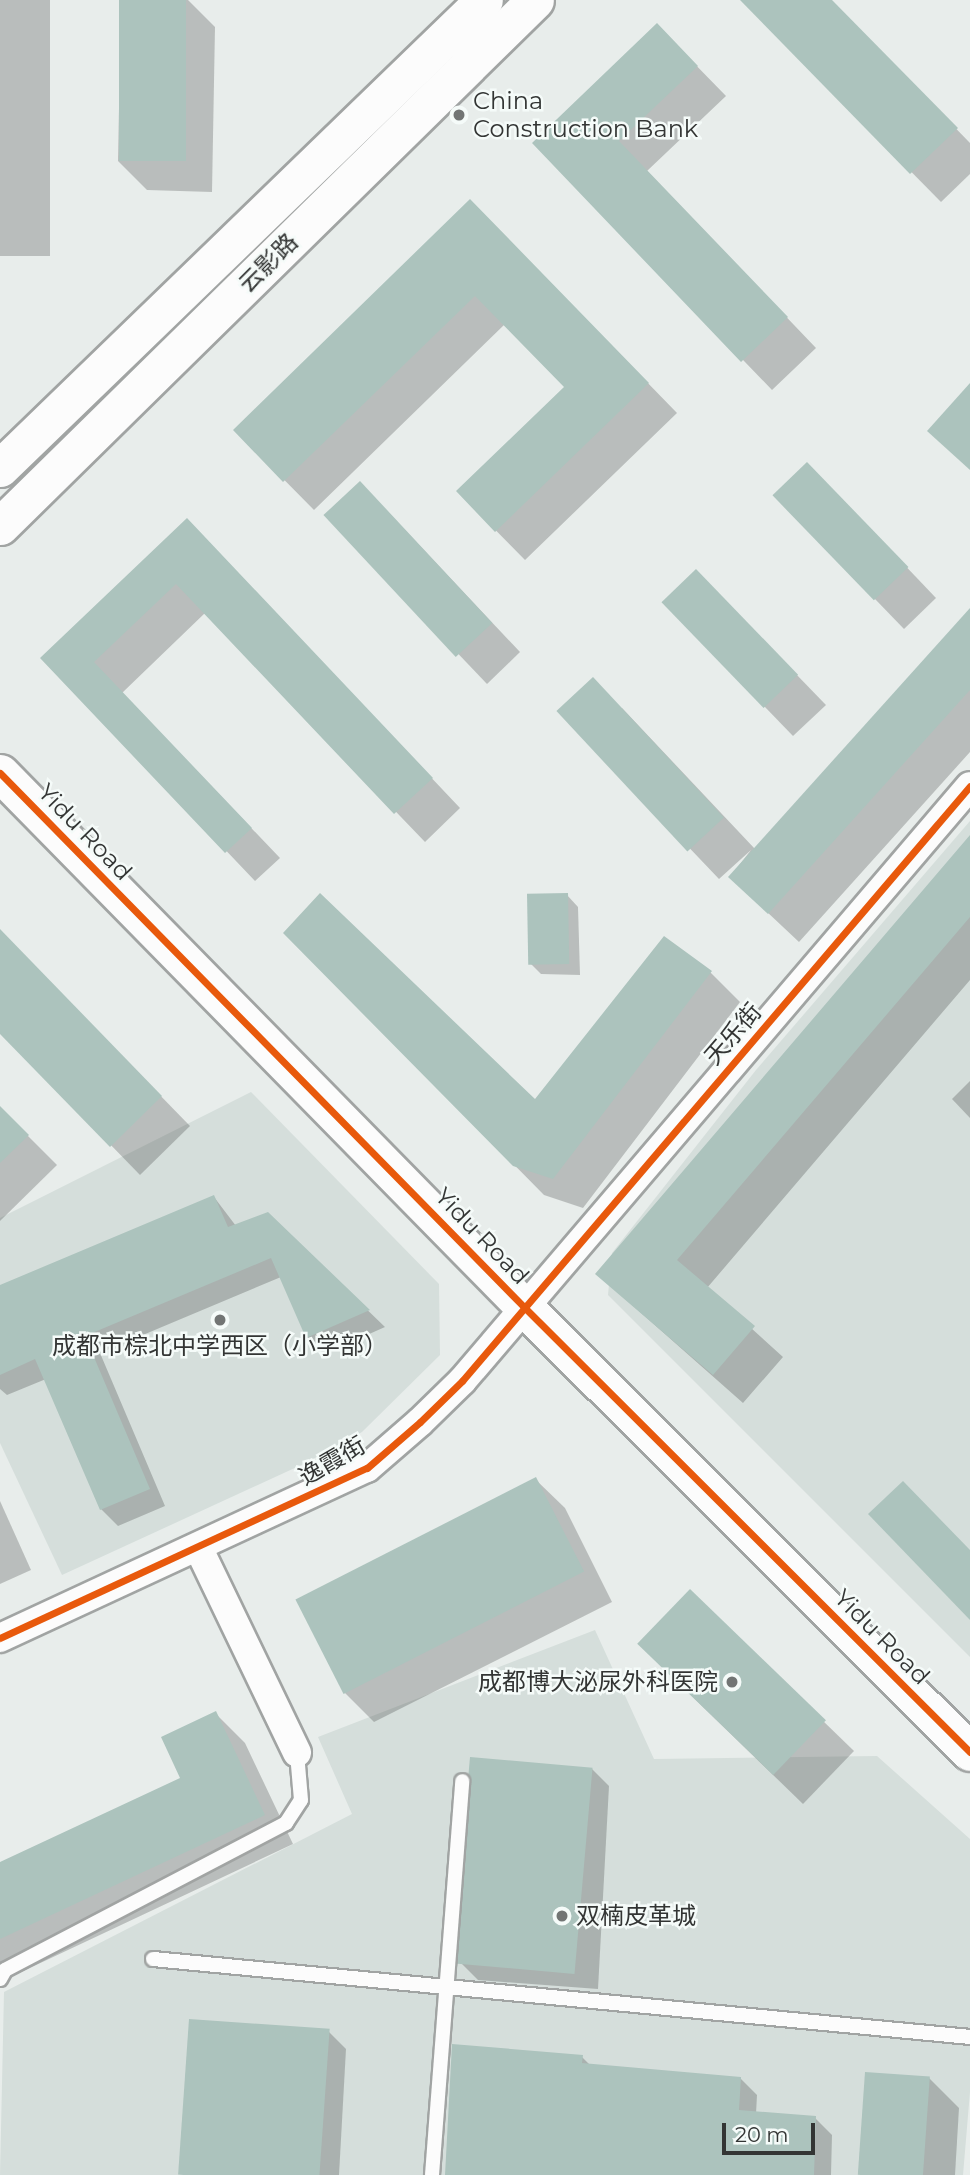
<!DOCTYPE html>
<meta charset="utf-8">
<style>
body{margin:0}
#map{position:relative;width:970px;height:2175px;overflow:hidden;background:#e8edeb;font-family:Montserrat,"Noto Sans SC",sans-serif}
div>[style]{position:absolute}
[style*='--x']{left:calc(var(--x)*1px);top:calc(var(--y)*1px);width:calc(var(--w)*1px);rotate:calc(var(--a)*1deg)}
.built>*{inset:0;background:#d5dedb}
.shadow>*{inset:0;background:#0003;transform-origin:0 0}
.building>*{inset:0;background:#acc3bd;transform-origin:0 0}
.roads{filter:drop-shadow(2px 0 #a1a4a3) drop-shadow(-2px 0 #a1a4a3) drop-shadow(0 2px #a1a4a3) drop-shadow(0 -2px #a1a4a3)}
.service>*{height:14px;margin:-7px;padding:0 7px;transform-origin:7px;border-radius:7px;background:#fcfcfc}
.minor>*{height:28px;margin:-14px;padding:0 14px;transform-origin:14px;border-radius:14px;background:#fcfcfc}
.tertiary>*{height:37px;margin:-18.5px;padding:0 18.5px;transform-origin:18.5px;border-radius:18.5px;background:#fcfcfc}
.cycleway>*{height:7px;margin:-3.5px;padding:0 3.5px;transform-origin:3.5px;border-radius:3.5px;background:#e8590c}
.dots>*{width:19px;height:19px;translate:-50% -50%;box-sizing:border-box;border:4px solid #f5fbf9;border-radius:50%}
span{translate:-50% -50%;white-space:nowrap;text-align:center;line-height:1.15;-webkit-text-stroke:5px #f5fbf9;paint-order:stroke}
.poi-label{font-size:24px;color:#333534}
.left{translate:0 -50%;text-align:left}
.right{translate:-100% -50%;text-align:right}
.street-label{font-size:24px;color:#333534}
.scale{position:absolute;left:722px;top:2123px;width:93px;height:32px;box-sizing:border-box;border:4px solid #333534;border-top:0;padding-left:9px;font-size:21px;line-height:24px;white-space:nowrap;color:#333534;-webkit-text-stroke:5px #f5fbf9;paint-order:stroke}
</style>
<div id="map">
<div class="built">
<div style="clip-path:polygon(970px 821px,970px 1657px,608px 1295px,612px 1253px,756px 1070px)"></div>
<div style="clip-path:polygon(251px 1092px,439px 1284px,440px 1355px,362px 1432px,310px 1461px,62px 1575px,0 1443px,0 1218px)"></div>
<div style="clip-path:polygon(595px 1630px,654px 1759px,877px 1756px,970px 1839px,970px 2092px,963px 2175px,0 2175px,4px 1992px,352px 1814px,318px 1737px)"></div>
</div>
<div class="shadow">
<div style="left:0;top:0;width:50px;height:256px"></div>
<div style="clip-path:polygon(121px 0,188px 0,215px 27px,212px 192px,147px 190px,118px 161px)"></div>
<div style="clip-path:polygon(742px 0,831px 0,970px 143px,970px 174px,941px 202px)"></div>
<div style="clip-path:polygon(686px 55px,726px 96px,647px 171px,816px 348px,772px 390px,534px 143px)"></div>
<div style="clip-path:polygon(499px 230px,677px 413px,525px 560px,458px 492px,566px 387px,505px 324px,314px 510px,235px 430px)"></div>
<div style="clip-path:polygon(836px 493px,936px 598px,904px 629px,875px 599px)"></div>
<div style="clip-path:polygon(389px 513px,520px 652px,487px 684px,326px 515px)"></div>
<div style="clip-path:polygon(216px 550px,460px 808px,425px 842px,205px 613px,122px 693px,280px 858px,255px 881px,43px 658px)"></div>
<div style="clip-path:polygon(725px 601px,826px 705px,793px 736px,764px 706px)"></div>
<div style="clip-path:polygon(970px 610px,970px 752px,799px 942px,730px 877px,751px 850px,719px 879px,559px 711px,622px 708px,755px 849px)"></div>
<div style="clip-path:polygon(970px 837px,970px 980px,707px 1288px,783px 1357px,743px 1403px,597px 1274px)"></div>
<div style="clip-path:polygon(567px 895px,578px 907px,580px 975px,541px 974px,530px 963px)"></div>
<div style="clip-path:polygon(0 931px,190px 1126px,140px 1175px,0 1031px)"></div>
<div style="clip-path:polygon(285px 933px,535px 1102px,664px 938px,711px 973px,740px 1002px,583px 1208px,544px 1195px)"></div>
<div style="clip-path:polygon(970px 1081px,970px 1118px,952px 1099px)"></div>
<div style="clip-path:polygon(0 1108px,57px 1165px,0 1221px)"></div>
<div style="clip-path:polygon(214px 1197px,236px 1226px,268px 1214px,385px 1327px,324px 1354px,307px 1337px,281px 1277px,100px 1353px,165px 1506px,118px 1526px,101px 1509px,46px 1379px,7px 1395px,0 1389px,0 1287px)"></div>
<div style="clip-path:polygon(535px 1479px,565px 1508px,612px 1602px,374px 1722px,345px 1693px)"></div>
<div style="clip-path:polygon(0 1501px,31px 1570px,0 1584px)"></div>
<div style="clip-path:polygon(690px 1592px,854px 1751px,803px 1804px,669px 1674px)"></div>
<div style="clip-path:polygon(216px 1714px,245px 1743px,293px 1844px,0 1982px,0 1864px,183px 1778px)"></div>
<div style="clip-path:polygon(592px 1769px,609px 1786px,598px 1989px,478px 1980px,461px 1963px)"></div>
<div style="clip-path:polygon(329px 2032px,346px 2049px,339px 2175px,183px 2175px)"></div>
<div style="clip-path:polygon(582px 2057px,591px 2066px,740px 2078px,757px 2095px,756px 2114px,815px 2118px,832px 2135px,831px 2175px,447px 2175px)"></div>
<div style="clip-path:polygon(929px 2078px,959px 2108px,955px 2175px,860px 2175px)"></div>
</div>
<div class="building">
<div style="left:119px;top:0;width:67px;height:161px"></div>
<div style="clip-path:polygon(740px 0,832px 0,958px 128px,910px 174px)"></div>
<div style="clip-path:polygon(657px 23px,698px 66px,619px 141px,788px 317px,741px 362px,532px 143px)"></div>
<div style="clip-path:polygon(470px 199px,649px 383px,495px 532px,456px 491px,564px 387px,475px 296px,283px 482px,233px 430px)"></div>
<div style="clip-path:polygon(970px 383px,970px 470px,927px 431px)"></div>
<div style="left:807px;top:462px;width:146px;height:48px;rotate:46deg"></div>
<div style="left:360px;top:481px;width:194px;height:50px;rotate:47deg"></div>
<div style="clip-path:polygon(187px 518px,433px 778px,394px 814px,176px 584px,94px 662px,252px 828px,225px 853px,40px 658px)"></div>
<div style="left:696px;top:569px;width:147px;height:48px;rotate:46deg"></div>
<div style="clip-path:polygon(970px 608px,970px 690px,768px 914px,728px 877px)"></div>
<div style="left:593px;top:677px;width:192px;height:50px;rotate:47deg"></div>
<div style="clip-path:polygon(970px 835px,970px 917px,677px 1260px,755px 1326px,713px 1375px,595px 1274px)"></div>
<div style="clip-path:polygon(320px 893px,535px 1099px,664px 936px,712px 971px,553px 1179px,513px 1166px,283px 933px)"></div>
<div style="left:568px;top:893px;width:71px;height:41px;rotate:89deg"></div>
<div style="clip-path:polygon(0 929px,162px 1096px,110px 1147px,0 1034px)"></div>
<div style="clip-path:polygon(0 1106px,29px 1135px,0 1163px)"></div>
<div style="clip-path:polygon(214px 1195px,228px 1227px,268px 1212px,370px 1310px,306px 1338px,271px 1258px,85px 1336px,150px 1489px,100px 1510px,35px 1359px,0 1375px,0 1285px)"></div>
<div style="left:536px;top:1477px;width:106px;height:270px;rotate:63deg"></div>
<div style="clip-path:polygon(903px 1481px,970px 1550px,970px 1620px,868px 1514px)"></div>
<div style="left:690px;top:1589px;width:189px;height:76px;rotate:44deg"></div>
<div style="clip-path:polygon(216px 1711px,265px 1815px,0 1939px,0 1862px,180px 1778px,161px 1737px)"></div>
<div style="left:470px;top:1757px;width:123px;height:207px;rotate:5deg"></div>
<div style="left:189px;top:2019px;width:141px;height:156px;rotate:4deg"></div>
<div style="clip-path:polygon(452px 2044px,583px 2055px,582px 2063px,741px 2077px,739px 2110px,816px 2116px,814px 2175px,445px 2175px)"></div>
<div style="left:865px;top:2072px;width:65px;height:103px;rotate:4deg"></div>
</div>
<div class="roads">
<div class="service">
<div style="--x:153;--y:1959;--w:821;--a:5.45"></div>
<div style="--x:0;--y:1979;--w:10;--a:-61"></div>
<div style="--x:5;--y:1970;--w:317;--a:-27.6"></div>
<div style="--x:286;--y:1823;--w:27;--a:-57"></div>
<div style="--x:301;--y:1800;--w:47;--a:-94.9"></div>
<div style="--x:432;--y:2175;--w:395;--a:-85.6"></div>
</div>
<div class="minor">
<div style="--x:199;--y:1549;--w:226;--a:64.3"></div>
<div style="--x:0;--y:1638;--w:404;--a:-24.9"></div>
<div style="--x:367;--y:1468;--w:70;--a:-41"></div>
<div style="--x:420;--y:1422;--w:59;--a:-44.3"></div>
<div style="--x:462;--y:1381;--w:782;--a:-49.51"></div>
</div>
<div class="tertiary">
<div style="--x:0;--y:468;--w:673;--a:-44.04"></div>
<div style="--x:0;--y:526;--w:750;--a:-44.51"></div>
<div style="--x:0;--y:773;--w:748;--a:45.54"></div>
<div style="--x:524;--y:1307;--w:630;--a:44.94"></div>
</div>
</div>
<div class="cycleway">
<div style="--x:0;--y:773;--w:748;--a:45.54"></div>
<div style="--x:524;--y:1307;--w:630;--a:44.94"></div>
<div style="--x:0;--y:1638;--w:404;--a:-24.9"></div>
<div style="--x:367;--y:1468;--w:70;--a:-41"></div>
<div style="--x:420;--y:1422;--w:59;--a:-44.3"></div>
<div style="--x:462;--y:1381;--w:782;--a:-49.51"></div>
</div>
<div class="dots">
<div style="left:459px;top:115px;background:#727574"></div>
<div style="left:220px;top:1320px;background:#727574"></div>
<div style="left:732px;top:1682px;background:#727574"></div>
<div style="left:562px;top:1916px;background:#727574"></div>
</div>
<div class="poi-label">
<span class="left" style="left:473px;top:115px">China<br>Construction Bank</span>
<span style="left:220px;top:1346px">成都市棕北中学西区（小学部）</span>
<span class="right" style="left:718px;top:1682px">成都博大泌尿外科医院</span>
<span class="left" style="left:576px;top:1916px">双楠皮革城</span>
</div>
<div class="street-label">
<span style="left:268px;top:263px;rotate:-45deg">云影路</span>
<span style="left:85px;top:832px;rotate:46deg">Yidu Road</span>
<span style="left:733px;top:1034px;rotate:-49deg">天乐街</span>
<span style="left:482px;top:1236px;rotate:46deg">Yidu Road</span>
<span style="left:332px;top:1461px;rotate:-30deg">逸霞街</span>
<span style="left:882px;top:1637px;rotate:45deg">Yidu Road</span>
</div>
<div class="scale">20 m</div>
</div>
